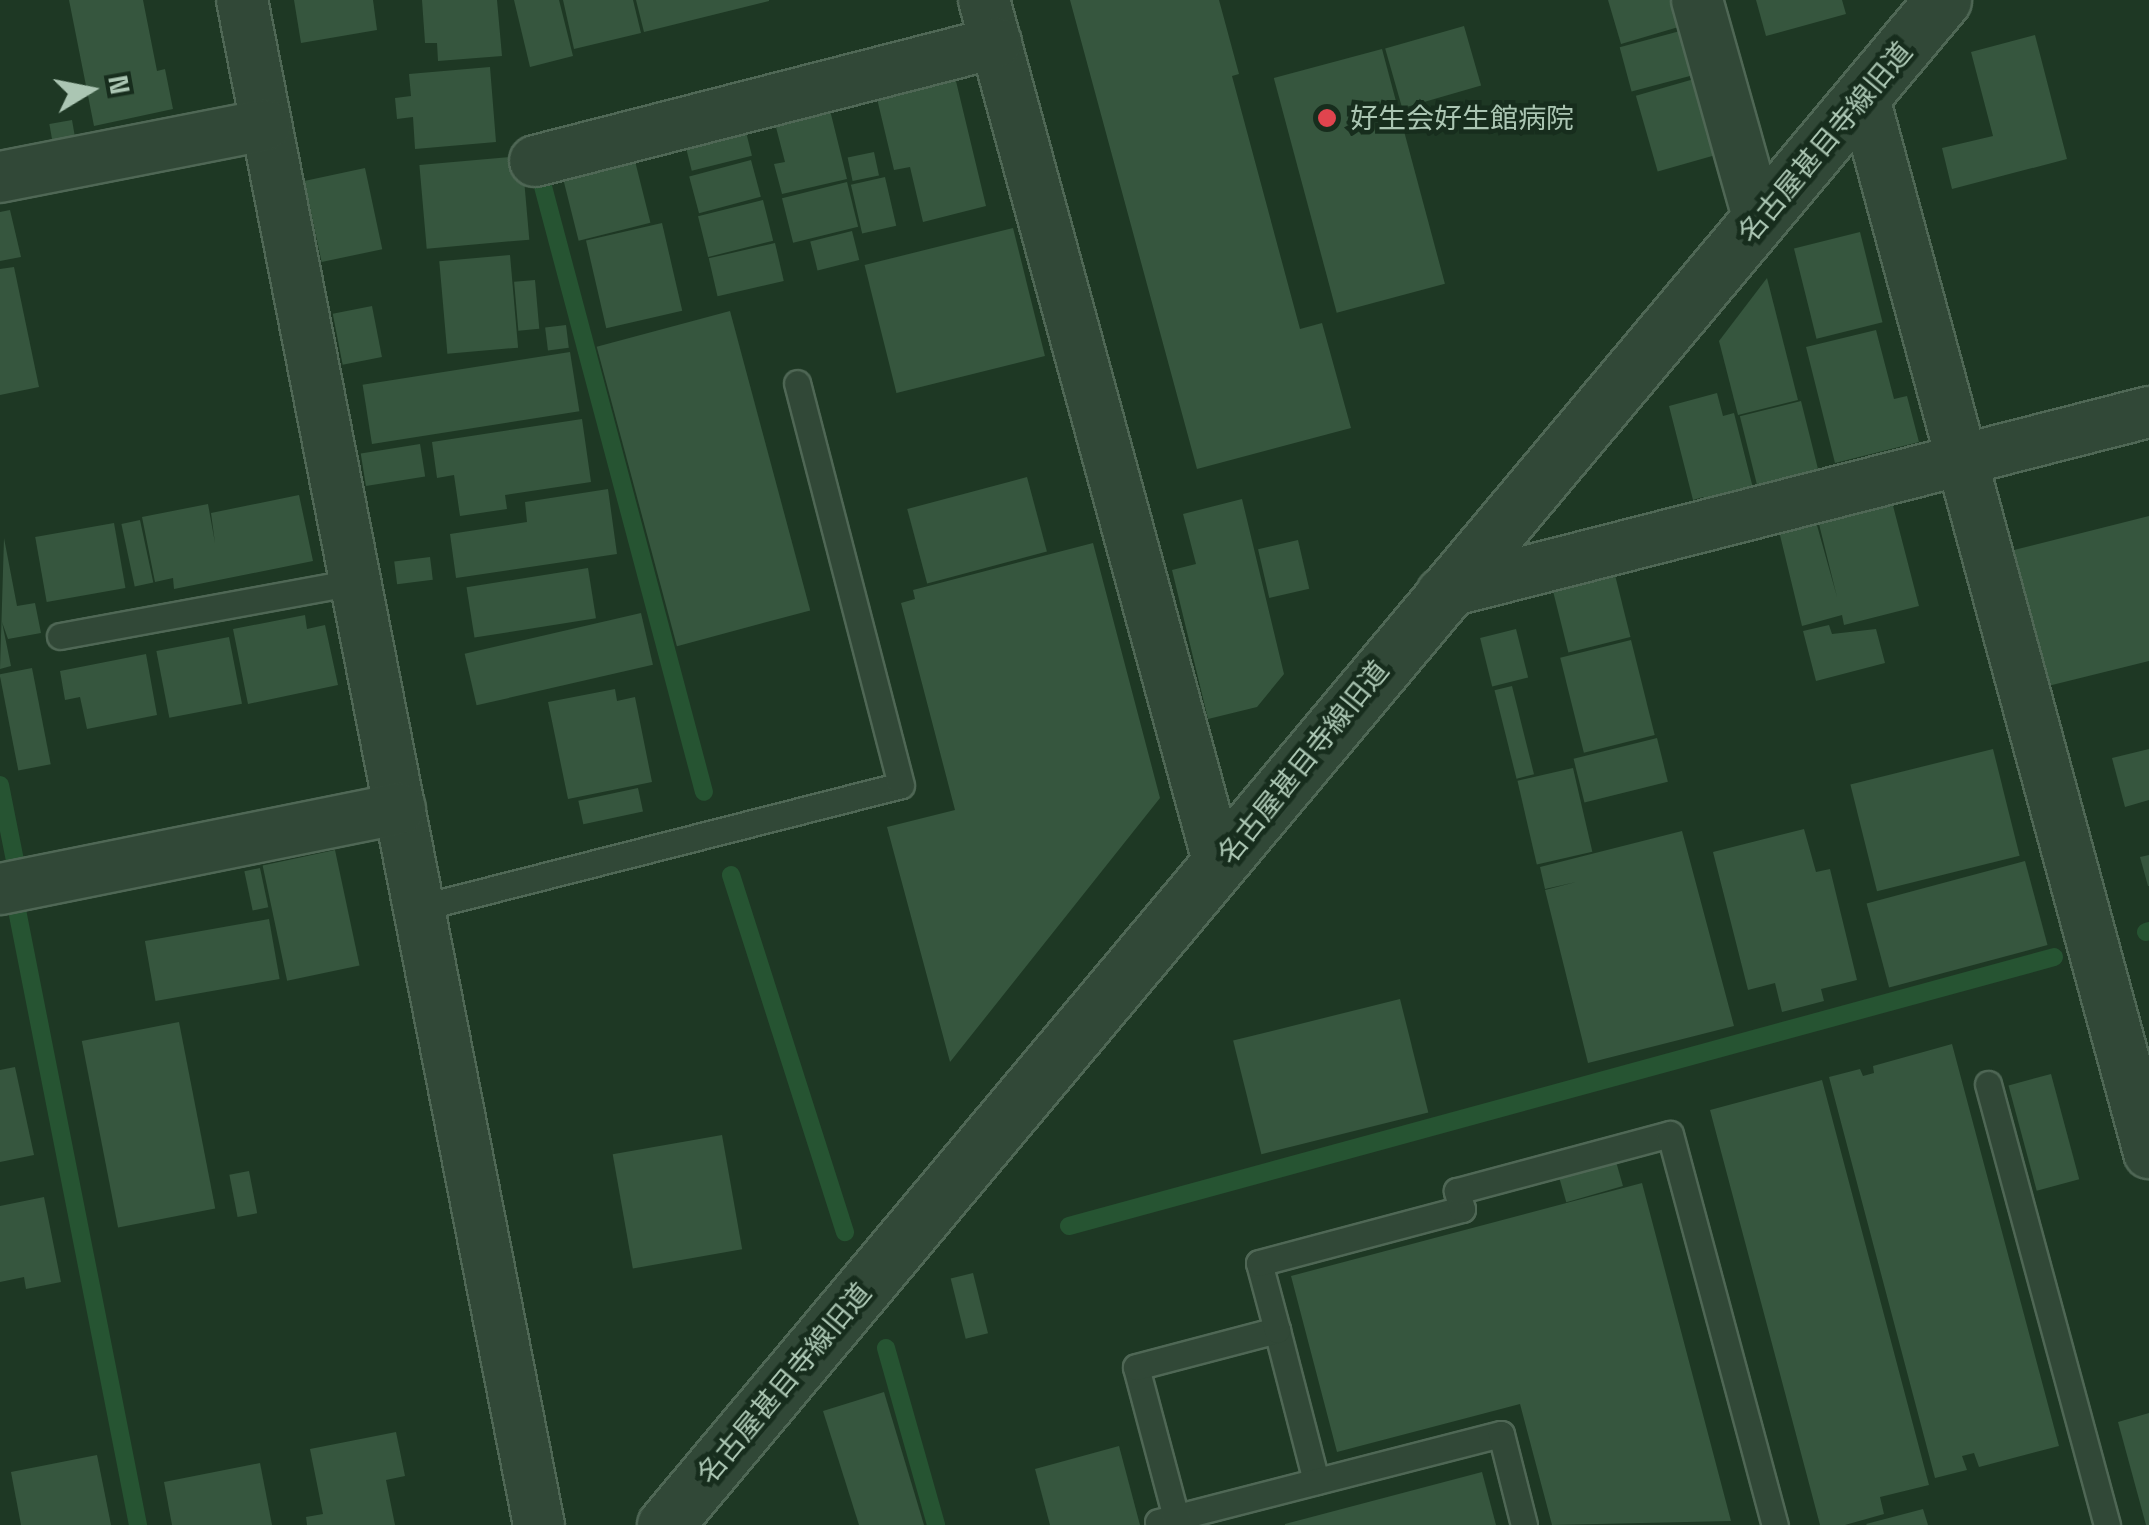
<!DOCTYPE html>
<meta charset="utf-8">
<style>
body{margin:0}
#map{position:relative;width:2149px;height:1525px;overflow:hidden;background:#1e3824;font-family:"Space Grotesk","Noto Sans JP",sans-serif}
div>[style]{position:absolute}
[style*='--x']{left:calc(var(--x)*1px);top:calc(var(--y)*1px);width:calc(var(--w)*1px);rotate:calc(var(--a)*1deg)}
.stream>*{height:18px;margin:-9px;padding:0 9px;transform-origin:9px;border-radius:9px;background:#265432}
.building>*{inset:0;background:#36563e;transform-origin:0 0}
.roads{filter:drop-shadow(2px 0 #4f6755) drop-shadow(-2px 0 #4f6755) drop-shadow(0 2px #4f6755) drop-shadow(0 -2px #4f6755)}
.service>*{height:25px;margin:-12.5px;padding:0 12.5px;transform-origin:12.5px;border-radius:12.5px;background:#314837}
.minor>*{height:50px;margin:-25px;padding:0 25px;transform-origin:25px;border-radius:25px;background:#314837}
.tertiary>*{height:55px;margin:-27.5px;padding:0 27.5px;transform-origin:27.5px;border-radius:27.5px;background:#314837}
.dots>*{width:28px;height:28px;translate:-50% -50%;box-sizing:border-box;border:5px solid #172d1d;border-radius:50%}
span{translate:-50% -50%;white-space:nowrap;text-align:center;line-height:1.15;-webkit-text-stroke:9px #172d1d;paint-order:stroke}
.poi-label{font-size:28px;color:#abc6b3}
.left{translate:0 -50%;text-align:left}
.street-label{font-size:28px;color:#abc6b3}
.north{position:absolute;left:40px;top:40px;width:100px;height:100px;-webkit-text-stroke:8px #172d1d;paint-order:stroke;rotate:80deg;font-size:28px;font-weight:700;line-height:40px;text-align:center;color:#abc6b3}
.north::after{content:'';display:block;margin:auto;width:35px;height:45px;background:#abc6b3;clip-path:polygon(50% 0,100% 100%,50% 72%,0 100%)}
</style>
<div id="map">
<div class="stream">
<div style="--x:541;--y:179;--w:634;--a:75.11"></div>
<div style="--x:0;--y:785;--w:77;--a:78.8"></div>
<div style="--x:731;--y:875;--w:375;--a:72.3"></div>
<div style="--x:17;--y:910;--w:627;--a:78.87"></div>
<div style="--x:2146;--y:932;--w:3;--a:-18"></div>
<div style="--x:1069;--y:1226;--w:1021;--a:-15.27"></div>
<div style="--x:886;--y:1348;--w:184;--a:74.2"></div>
</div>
<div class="building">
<div style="clip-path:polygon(69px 0,143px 0,157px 71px,165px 69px,173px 109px,94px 126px)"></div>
<div style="clip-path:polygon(294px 0,373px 0,377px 30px,301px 43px)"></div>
<div style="clip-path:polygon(422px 0,497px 0,502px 56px,438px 61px,437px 43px,425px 43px)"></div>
<div style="clip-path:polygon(514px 0,559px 0,573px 56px,530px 67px)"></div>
<div style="clip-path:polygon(563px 0,633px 0,641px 33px,574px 49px)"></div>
<div style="clip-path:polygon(636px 0,769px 0,769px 1px,644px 32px)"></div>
<div style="clip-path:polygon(1070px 0,1219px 0,1239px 74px,1232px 76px,1300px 329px,1322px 323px,1351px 428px,1197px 469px)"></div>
<div style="clip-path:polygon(1608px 0,1685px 0,1692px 23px,1621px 44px)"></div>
<div style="clip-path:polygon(1756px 0,1842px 0,1846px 14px,1766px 36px)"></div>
<div style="left:1464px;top:26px;width:62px;height:82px;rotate:74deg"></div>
<div style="left:1695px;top:27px;width:46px;height:78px;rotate:75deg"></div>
<div style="clip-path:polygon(2035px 35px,2067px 159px,1952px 189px,1942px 148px,1993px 136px,1971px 52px)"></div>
<div style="left:1382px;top:49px;width:243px;height:112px;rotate:75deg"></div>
<div style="clip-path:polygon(490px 67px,496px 142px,415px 149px,413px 117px,397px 119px,395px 98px,411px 96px,409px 74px)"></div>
<div style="left:1708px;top:75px;width:79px;height:75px;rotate:74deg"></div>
<div style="clip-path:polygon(955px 77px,986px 206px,923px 222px,910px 167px,894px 170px,874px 86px)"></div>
<div style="clip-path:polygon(826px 94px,847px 179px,782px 194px,774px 164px,785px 162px,771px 108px)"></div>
<div style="left:742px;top:116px;width:41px;height:62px;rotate:76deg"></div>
<div style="left:72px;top:120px;width:17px;height:23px;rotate:80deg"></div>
<div style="left:874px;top:152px;width:24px;height:27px;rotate:78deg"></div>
<div style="left:633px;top:153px;width:72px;height:74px;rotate:76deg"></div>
<div style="left:522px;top:156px;width:84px;height:103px;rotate:85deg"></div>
<div style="left:751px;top:160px;width:38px;height:64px;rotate:75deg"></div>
<div style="left:365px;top:168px;width:83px;height:62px;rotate:78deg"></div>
<div style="left:885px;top:177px;width:50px;height:35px;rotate:77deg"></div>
<div style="left:847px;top:182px;width:46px;height:67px;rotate:76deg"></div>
<div style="left:763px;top:200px;width:42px;height:67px;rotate:76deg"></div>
<div style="clip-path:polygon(10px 210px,21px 257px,0 261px,0 212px)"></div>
<div style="left:662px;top:223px;width:90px;height:78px;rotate:77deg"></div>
<div style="left:1013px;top:228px;width:132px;height:153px;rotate:76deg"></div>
<div style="left:852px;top:231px;width:30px;height:43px;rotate:76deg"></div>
<div style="left:1860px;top:232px;width:93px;height:68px;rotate:76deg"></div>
<div style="left:775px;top:243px;width:39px;height:68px;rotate:77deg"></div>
<div style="left:510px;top:255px;width:93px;height:71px;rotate:85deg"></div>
<div style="clip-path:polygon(14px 267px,39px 387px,0 395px,0 269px)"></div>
<div style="clip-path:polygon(1767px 278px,1798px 400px,1738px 415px,1719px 341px)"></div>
<div style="left:535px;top:280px;width:49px;height:21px;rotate:85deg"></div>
<div style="left:372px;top:306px;width:52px;height:40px;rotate:79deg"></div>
<div style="left:730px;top:311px;width:310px;height:138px;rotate:75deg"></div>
<div style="left:566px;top:325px;width:23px;height:21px;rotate:83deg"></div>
<div style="clip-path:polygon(1876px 330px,1894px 399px,1907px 396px,1919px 442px,1835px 463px,1806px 347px)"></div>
<div style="left:570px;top:352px;width:60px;height:210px;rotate:81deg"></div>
<div style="clip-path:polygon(1717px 393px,1723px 416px,1734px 413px,1756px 500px,1706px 513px,1703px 497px,1693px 500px,1669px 406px)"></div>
<div style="left:1801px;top:401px;width:81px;height:63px;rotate:76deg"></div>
<div style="clip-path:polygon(582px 419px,591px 482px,505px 495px,507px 509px,460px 516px,454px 475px,437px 478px,432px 442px)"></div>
<div style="left:420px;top:444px;width:33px;height:60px;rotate:81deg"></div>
<div style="left:1027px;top:477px;width:77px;height:124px;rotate:75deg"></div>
<div style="clip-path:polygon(608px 489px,617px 554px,456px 578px,450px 534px,527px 522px,525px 502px)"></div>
<div style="clip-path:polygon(299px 495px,313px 561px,174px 589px,173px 578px,155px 582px,142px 517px,208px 504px,215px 543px,211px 513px)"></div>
<div style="clip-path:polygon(1891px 498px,1919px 606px,1844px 625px,1842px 615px,1802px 626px,1778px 527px,1815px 518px,1837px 597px,1817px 516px)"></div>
<div style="clip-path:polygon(1242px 499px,1284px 674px,1257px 707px,1208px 719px,1172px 570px,1196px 564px,1183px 514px)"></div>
<div style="clip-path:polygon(2149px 516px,2149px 661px,2048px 686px,2014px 550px)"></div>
<div style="left:140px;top:520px;width:64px;height:19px;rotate:78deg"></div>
<div style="left:114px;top:523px;width:66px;height:80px;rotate:80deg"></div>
<div style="clip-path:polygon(4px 538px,17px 606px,35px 603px,41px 633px,8px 639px,2px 622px,11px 666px,0 669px)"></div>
<div style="left:1298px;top:540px;width:50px;height:41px;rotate:77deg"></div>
<div style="clip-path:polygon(1093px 543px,1160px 798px,950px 1062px,887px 827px,955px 810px,901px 603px,915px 599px,913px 590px)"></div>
<div style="left:430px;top:557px;width:23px;height:36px;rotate:83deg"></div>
<div style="left:588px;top:568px;width:51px;height:123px;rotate:81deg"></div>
<div style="left:1614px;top:571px;width:68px;height:64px;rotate:76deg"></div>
<div style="left:641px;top:613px;width:53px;height:181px;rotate:77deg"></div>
<div style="clip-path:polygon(305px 615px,307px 629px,325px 625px,338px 685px,248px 704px,233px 629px)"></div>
<div style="clip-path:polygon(1829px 625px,1832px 634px,1876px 629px,1885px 663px,1816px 681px,1803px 631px)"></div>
<div style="left:1516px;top:629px;width:50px;height:37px;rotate:76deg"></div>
<div style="left:229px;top:637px;width:68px;height:74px;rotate:79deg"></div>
<div style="left:1631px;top:640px;width:98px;height:73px;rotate:76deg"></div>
<div style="clip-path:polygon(146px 654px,157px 715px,87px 729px,80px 697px,65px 700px,60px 671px)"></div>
<div style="left:32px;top:668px;width:98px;height:33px;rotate:79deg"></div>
<div style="left:1512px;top:686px;width:91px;height:18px;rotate:76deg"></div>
<div style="clip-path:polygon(615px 689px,617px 701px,635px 697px,652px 782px,568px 799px,548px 702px)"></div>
<div style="left:1657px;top:738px;width:45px;height:86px;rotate:76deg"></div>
<div style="left:1993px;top:749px;width:110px;height:147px;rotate:76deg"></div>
<div style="clip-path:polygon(2149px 749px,2149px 800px,2125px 807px,2112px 758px)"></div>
<div style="left:1573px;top:768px;width:86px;height:57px;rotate:77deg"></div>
<div style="left:638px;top:788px;width:24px;height:61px;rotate:78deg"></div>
<div style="clip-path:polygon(1804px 829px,1816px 872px,1830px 869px,1857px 980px,1821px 989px,1824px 1001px,1782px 1012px,1775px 983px,1748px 990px,1713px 852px)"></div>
<div style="clip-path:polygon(1682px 831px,1734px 1026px,1588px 1063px,1545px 890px,1576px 882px,1545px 889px,1540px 867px)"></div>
<div style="left:335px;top:850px;width:118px;height:74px;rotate:78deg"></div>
<div style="clip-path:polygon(2149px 855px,2149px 886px,2148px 886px,2140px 857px)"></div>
<div style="left:2025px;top:861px;width:87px;height:164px;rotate:75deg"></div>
<div style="left:260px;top:868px;width:40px;height:16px;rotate:78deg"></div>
<div style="left:269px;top:919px;width:61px;height:126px;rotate:80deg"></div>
<div style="left:1400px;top:999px;width:117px;height:172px;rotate:76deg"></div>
<div style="left:179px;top:1022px;width:190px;height:99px;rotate:79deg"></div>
<div style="clip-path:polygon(1952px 1044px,2059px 1446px,1979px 1467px,1974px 1453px,1962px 1456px,1967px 1470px,1935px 1478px,1829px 1077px,1860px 1069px,1863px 1076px,1874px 1073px,1873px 1066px)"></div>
<div style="clip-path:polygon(15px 1067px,34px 1155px,0 1162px,0 1070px)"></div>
<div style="left:2051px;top:1074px;width:109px;height:44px;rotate:75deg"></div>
<div style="clip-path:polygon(1822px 1080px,1929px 1485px,1880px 1497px,1884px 1514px,1845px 1525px,1820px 1525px,1710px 1110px)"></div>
<div style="left:722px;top:1135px;width:116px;height:111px;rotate:80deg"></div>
<div style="left:1615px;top:1158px;width:29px;height:59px;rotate:74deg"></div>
<div style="left:249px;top:1171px;width:43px;height:20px;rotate:79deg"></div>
<div style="clip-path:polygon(1642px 1183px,1731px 1521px,1552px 1525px,1520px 1404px,1337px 1452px,1291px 1276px)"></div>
<div style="clip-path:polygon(44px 1197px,61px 1282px,26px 1289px,24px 1277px,0 1282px,0 1206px)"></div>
<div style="left:973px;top:1273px;width:62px;height:23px;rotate:76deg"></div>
<div style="clip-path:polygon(884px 1392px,924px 1525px,859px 1525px,823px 1411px)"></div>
<div style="clip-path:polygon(2149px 1413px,2149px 1525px,2146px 1525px,2118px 1422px)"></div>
<div style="clip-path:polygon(396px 1432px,405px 1476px,386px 1480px,395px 1525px,307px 1525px,306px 1517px,323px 1514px,310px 1449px)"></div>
<div style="clip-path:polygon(1119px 1446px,1140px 1525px,1050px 1525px,1035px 1469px)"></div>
<div style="clip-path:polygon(97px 1455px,111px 1525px,21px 1525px,11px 1472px)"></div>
<div style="clip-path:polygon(260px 1463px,272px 1525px,172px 1525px,164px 1482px)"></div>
<div style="clip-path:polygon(1482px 1472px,1496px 1525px,1285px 1525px,1285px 1524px)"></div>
<div style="clip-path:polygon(1923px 1509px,1928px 1525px,1867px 1525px,1866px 1524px)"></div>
</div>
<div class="roads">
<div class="service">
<div style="--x:60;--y:636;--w:300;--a:-10.4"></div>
<div style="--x:419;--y:908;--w:497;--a:-14.3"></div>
<div style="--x:901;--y:785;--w:415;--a:-104.5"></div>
<div style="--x:1988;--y:1084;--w:457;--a:74.9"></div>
<div style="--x:1277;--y:1330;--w:156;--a:75.5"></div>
<div style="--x:1158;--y:1522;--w:354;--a:-14.4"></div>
<div style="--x:1501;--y:1434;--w:94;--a:75.8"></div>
<div style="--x:1178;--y:1525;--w:163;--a:-104.9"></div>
<div style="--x:1136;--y:1367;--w:146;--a:-14.7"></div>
<div style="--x:1277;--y:1330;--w:69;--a:-105"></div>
<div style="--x:1259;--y:1263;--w:210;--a:-14.9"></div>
<div style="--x:1462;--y:1209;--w:19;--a:-106"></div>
<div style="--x:1457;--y:1191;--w:220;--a:-15"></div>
<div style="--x:1670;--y:1134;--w:405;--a:75"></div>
</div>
<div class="minor">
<div style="--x:242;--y:0;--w:1554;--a:78.98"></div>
<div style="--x:984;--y:0;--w:896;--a:74.8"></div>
<div style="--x:1697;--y:0;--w:230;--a:74.3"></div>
<div style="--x:1864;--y:98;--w:1093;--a:74.88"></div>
<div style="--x:535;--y:161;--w:476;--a:-14.4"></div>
<div style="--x:0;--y:177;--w:271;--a:-11.1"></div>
<div style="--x:1442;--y:593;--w:730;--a:-14.36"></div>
<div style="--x:0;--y:889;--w:408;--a:-11.4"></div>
</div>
<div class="tertiary">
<div style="--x:665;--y:1525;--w:1990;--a:-50.04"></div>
</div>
</div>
<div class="dots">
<div style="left:1327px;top:118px;background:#e0444e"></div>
</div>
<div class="poi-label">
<span class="left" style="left:1350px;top:118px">好生会好生館病院</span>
</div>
<div class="street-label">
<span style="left:1825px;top:142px;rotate:-50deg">名古屋甚目寺線旧道</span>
<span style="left:1303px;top:762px;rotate:-51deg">名古屋甚目寺線旧道</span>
<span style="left:784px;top:1383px;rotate:-50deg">名古屋甚目寺線旧道</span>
</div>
<div class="north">N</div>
</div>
